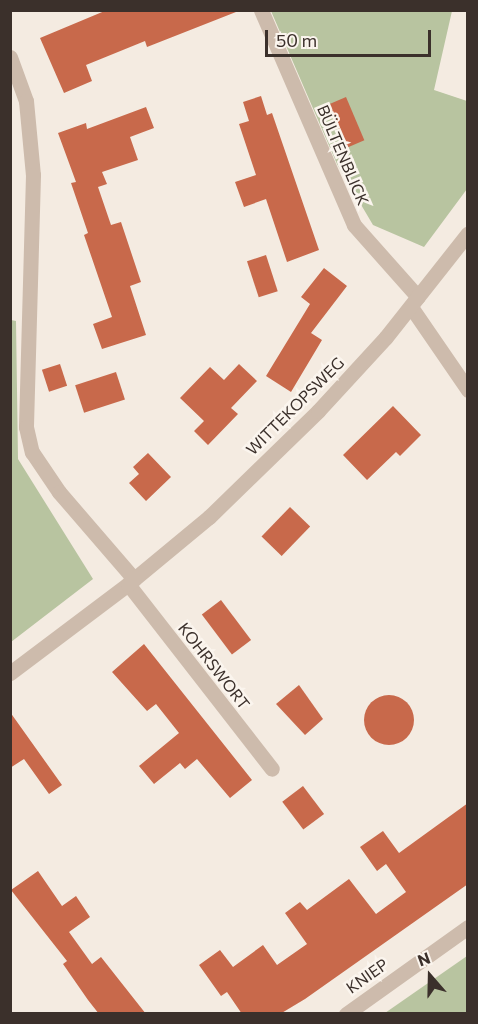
<!DOCTYPE html>
<meta charset="utf-8">
<style>
body{margin:0}
#map{position:relative;width:478px;height:1024px;overflow:hidden;background:#f4ebe1;font-family:Commissioner,sans-serif}
div>[style]{position:absolute}
[style*='--x']{left:calc(var(--x)*1px);top:calc(var(--y)*1px);width:calc(var(--w)*1px);rotate:calc(var(--a)*1deg)}
.green>*{inset:0;background:#b8c4a0}
.building>*{inset:0;background:#c8694b;transform-origin:0 0}
.round{border-radius:50%}
.minor>*{height:15px;margin:-7.5px;padding:0 7.5px;transform-origin:7.5px;border-radius:7.5px;background:#cdbbac}
span{translate:-50% -50%;white-space:nowrap;text-align:center;line-height:1.15;-webkit-text-stroke:5px #fbf5ee;paint-order:stroke}
.street-label{font-size:16px;color:#3b302b}
.frame{position:absolute;inset:0;border:12px solid #3b302b;pointer-events:none}
.north{position:absolute;left:400px;top:946px;width:60px;height:60px;-webkit-text-stroke:4px #fbf5ee;paint-order:stroke;rotate:340deg;font-size:16px;font-weight:700;line-height:24px;text-align:center;color:#3b302b}
.north::after{content:'';display:block;margin:auto;width:21px;height:27px;background:#3b302b;clip-path:polygon(50% 0,100% 100%,50% 72%,0 100%)}
.scale{position:absolute;left:265px;top:30px;width:166px;height:27px;box-sizing:border-box;border:3px solid #3b302b;border-top:0;padding-left:8px;font-size:18px;line-height:21px;white-space:nowrap;color:#3b302b;-webkit-text-stroke:4px #fbf5ee;paint-order:stroke}
</style>
<div id="map">
<div class="green">
<div style="clip-path:polygon(271px 11px,452px 11px,434px 90px,467px 101px,467px 189px,424px 247px,373px 225px,337px 164px)"></div>
<div style="clip-path:polygon(11px 320px,16px 321px,18px 459px,93px 579px,11px 642px)"></div>
<div style="clip-path:polygon(467px 956px,467px 1013px,385px 1013px)"></div>
</div>
<div class="building">
<div style="clip-path:polygon(107px 10px,236px 10px,236px 12px,147px 47px,145px 41px,86px 65px,92px 81px,64px 93px,40px 38px)"></div>
<div style="clip-path:polygon(261px 96px,267px 115px,272px 113px,319px 250px,287px 262px,266px 199px,244px 207px,235px 182px,256px 175px,239px 124px,249px 121px,243px 102px)"></div>
<div style="left:346px;top:97px;width:47px;height:19px;rotate:67deg"></div>
<div style="clip-path:polygon(146px 107px,154px 128px,130px 137px,138px 160px,102px 172px,107px 184px,98px 187px,111px 225px,121px 222px,141px 282px,130px 286px,146px 335px,102px 349px,93px 324px,112px 317px,84px 235px,88px 233px,71px 183px,76px 182px,58px 133px,86px 123px,87px 129px)"></div>
<div style="left:266px;top:255px;width:38px;height:20px;rotate:72deg"></div>
<div style="clip-path:polygon(324px 268px,347px 286px,311px 333px,322px 340px,291px 392px,266px 376px,310px 304px,301px 297px)"></div>
<div style="left:60px;top:364px;width:23px;height:19px;rotate:72deg"></div>
<div style="clip-path:polygon(239px 364px,257px 381px,231px 408px,238px 414px,208px 445px,194px 431px,204px 421px,180px 398px,210px 367px,224px 380px)"></div>
<div style="left:116px;top:372px;width:29px;height:43px;rotate:72deg"></div>
<div style="clip-path:polygon(393px 406px,421px 435px,400px 456px,396px 452px,367px 480px,343px 455px)"></div>
<div style="clip-path:polygon(148px 453px,171px 477px,146px 501px,129px 483px,139px 474px,133px 467px)"></div>
<div style="left:290px;top:507px;width:28px;height:41px;rotate:44deg"></div>
<div style="left:221px;top:600px;width:50px;height:24px;rotate:53deg"></div>
<div style="clip-path:polygon(144px 644px,252px 780px,230px 798px,197px 759px,185px 769px,180px 763px,154px 784px,139px 766px,179px 733px,156px 704px,147px 711px,112px 672px)"></div>
<div style="clip-path:polygon(299px 685px,323px 719px,305px 735px,276px 704px)"></div>
<div class="round" style="left:364px;top:695px;width:50px;height:50px"></div>
<div style="clip-path:polygon(10px 712px,62px 785px,49px 794px,24px 759px,10px 768px)"></div>
<div style="left:303px;top:786px;width:35px;height:26px;rotate:53deg"></div>
<div style="clip-path:polygon(468px 803px,468px 884px,305px 999px,280px 1014px,242px 1014px,227px 992px,221px 996px,199px 965px,220px 950px,233px 967px,263px 945px,277px 965px,307px 944px,285px 913px,300px 902px,307px 910px,349px 879px,376px 914px,406px 892px,386px 864px,377px 871px,360px 847px,383px 831px,399px 853px)"></div>
<div style="clip-path:polygon(38px 871px,62px 906px,76px 896px,90px 917px,69px 932px,92px 964px,101px 957px,146px 1014px,99px 1014px,88px 1000px,63px 964px,67px 961px,11px 890px)"></div>
</div>
<div class="minor">
<div style="--x:261;--y:10;--w:234;--a:66.6"></div>
<div style="--x:354;--y:225;--w:96;--a:48.4"></div>
<div style="--x:10;--y:57;--w:47;--a:70"></div>
<div style="--x:26;--y:101;--w:74;--a:84.6"></div>
<div style="--x:33;--y:175;--w:252;--a:91.6"></div>
<div style="--x:26;--y:427;--w:26;--a:77"></div>
<div style="--x:32;--y:452;--w:48;--a:56"></div>
<div style="--x:59;--y:492;--w:115;--a:49.2"></div>
<div style="--x:411;--y:307;--w:101;--a:55.5"></div>
<div style="--x:128;--y:584;--w:234;--a:52.1"></div>
<div style="--x:10;--y:673;--w:148;--a:-37"></div>
<div style="--x:128;--y:584;--w:105;--a:-39.6"></div>
<div style="--x:209;--y:517;--w:152;--a:-44.2"></div>
<div style="--x:318;--y:411;--w:100;--a:-47.4"></div>
<div style="--x:386;--y:337;--w:132;--a:-51.7"></div>
<div style="--x:346;--y:1014;--w:150;--a:-35.5"></div>
</div>
<div class="street-label">
<span style="left:343px;top:155px;rotate:67deg">BÜLTENBLICK</span>
<span style="left:295px;top:406px;rotate:-45deg">WITTEKOPSWEG</span>
<span style="left:214px;top:666px;rotate:52deg">KOHRSWORT</span>
<span style="left:367px;top:976px;rotate:-35deg">KNIEP</span>
</div>
<div class="frame"></div>
<div class="north">N</div>
<div class="scale">50 m</div>
</div>
